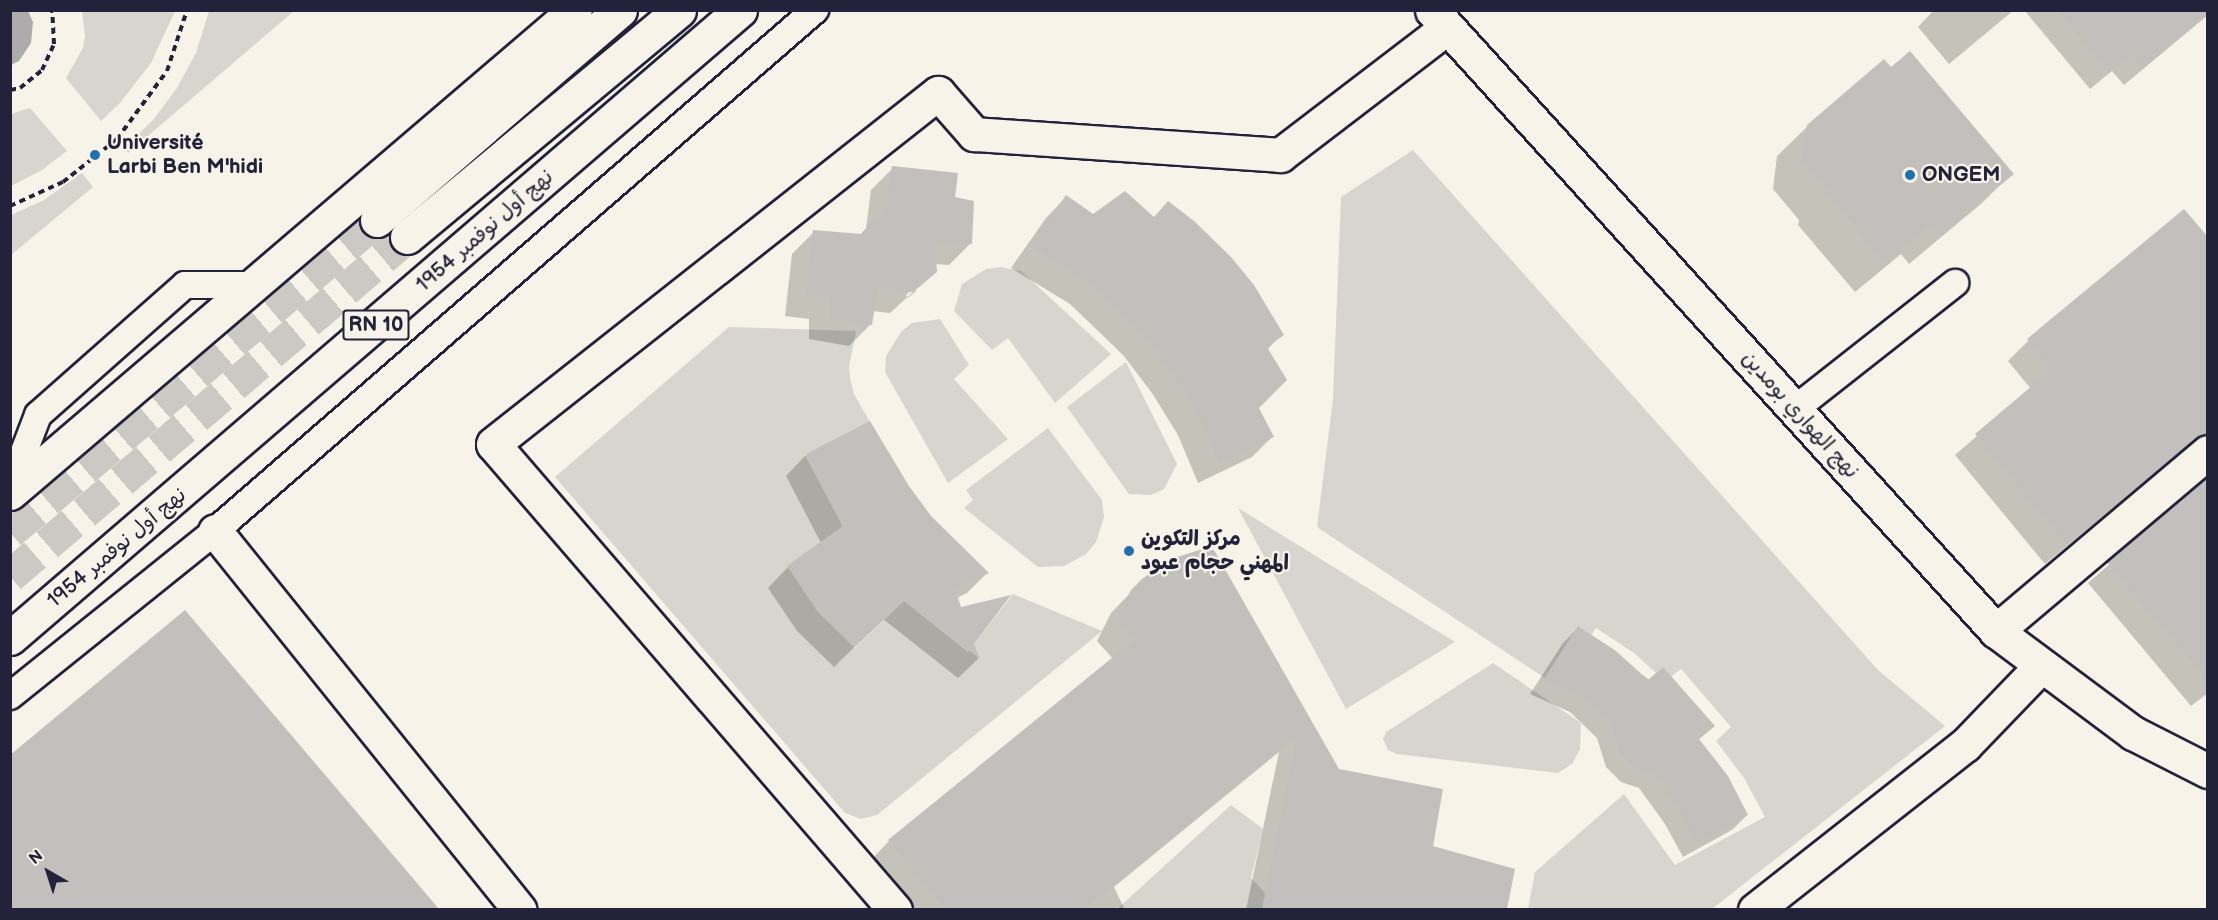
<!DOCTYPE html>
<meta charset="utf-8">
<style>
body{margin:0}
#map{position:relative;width:2218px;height:920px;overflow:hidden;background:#f7f3e8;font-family:"Balsamiq Sans","Playpen Sans Arabic",sans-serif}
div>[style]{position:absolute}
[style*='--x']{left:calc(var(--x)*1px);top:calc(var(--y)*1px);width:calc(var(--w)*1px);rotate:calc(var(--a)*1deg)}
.green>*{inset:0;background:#d8d5cf}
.water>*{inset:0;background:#aeabad}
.shadow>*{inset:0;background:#0003}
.building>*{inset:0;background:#c2bfbd}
.primary-tunnel>*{height:33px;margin-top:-16.5px;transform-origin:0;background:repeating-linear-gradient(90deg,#ccc9c5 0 33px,transparent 0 49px)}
.path>*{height:4px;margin-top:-2px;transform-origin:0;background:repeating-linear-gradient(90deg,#22223b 0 6px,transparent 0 10.5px)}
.roads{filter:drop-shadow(2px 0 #22223b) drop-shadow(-2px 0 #22223b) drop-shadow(0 2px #22223b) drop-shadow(0 -2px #22223b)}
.lane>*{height:26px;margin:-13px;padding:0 13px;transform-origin:13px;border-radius:13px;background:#f7f3e8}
.street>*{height:33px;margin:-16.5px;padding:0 16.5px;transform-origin:16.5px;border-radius:16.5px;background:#f7f3e8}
.secondary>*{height:33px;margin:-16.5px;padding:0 16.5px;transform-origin:16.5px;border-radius:16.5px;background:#f7f3e8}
.primary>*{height:33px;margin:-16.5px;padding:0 16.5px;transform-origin:16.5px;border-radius:16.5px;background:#f7f3e8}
.dots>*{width:16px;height:16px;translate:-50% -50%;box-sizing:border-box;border:3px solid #f7f3e8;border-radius:50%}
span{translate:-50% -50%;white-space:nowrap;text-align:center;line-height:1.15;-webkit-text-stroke:4.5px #f7f3e8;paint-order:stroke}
.shield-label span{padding:2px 4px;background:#f7f3e8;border:2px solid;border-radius:4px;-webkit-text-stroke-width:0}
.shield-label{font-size:20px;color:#22223b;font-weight:700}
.poi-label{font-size:21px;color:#22223b;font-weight:700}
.left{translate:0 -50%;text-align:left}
.street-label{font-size:21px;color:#22223b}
.frame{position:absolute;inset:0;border:12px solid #22223b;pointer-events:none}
.north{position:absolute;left:18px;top:842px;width:60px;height:60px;-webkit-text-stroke:4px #f7f3e8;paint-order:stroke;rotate:321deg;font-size:16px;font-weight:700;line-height:24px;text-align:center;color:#22223b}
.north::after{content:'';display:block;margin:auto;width:21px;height:27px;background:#22223b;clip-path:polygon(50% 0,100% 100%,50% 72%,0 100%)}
</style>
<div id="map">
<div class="green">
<div style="clip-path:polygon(82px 11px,175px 11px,151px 63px,120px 103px,101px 121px,66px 78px,83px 48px,85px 36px)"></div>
<div style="clip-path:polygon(209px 11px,294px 11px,128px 153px,125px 147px,153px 120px,177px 88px,196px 53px)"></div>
<div style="clip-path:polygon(30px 108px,67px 151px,42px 170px,11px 186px,11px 114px)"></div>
<div style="clip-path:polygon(1413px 150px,1878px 670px,1945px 726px,1712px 909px,1528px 909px,1535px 872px,1624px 794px,1675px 865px,1765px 817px,1744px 778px,1716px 741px,1731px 727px,1681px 669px,1665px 681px,1634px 653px,1596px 628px,1561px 681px,1551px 682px,1317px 527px,1333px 399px,1341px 197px)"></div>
<div style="clip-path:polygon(82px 173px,93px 187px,11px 255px,11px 215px,44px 200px)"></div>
<div style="clip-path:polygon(1001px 267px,1021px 271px,1111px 354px,1055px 403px,1008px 338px,992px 350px,954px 311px,962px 284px,986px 269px)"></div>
<div style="clip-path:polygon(940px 319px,969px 365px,954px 379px,1008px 439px,948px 483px,885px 372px,886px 356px,901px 332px,912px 323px)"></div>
<div style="clip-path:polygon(729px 327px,856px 331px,849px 367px,850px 378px,854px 394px,870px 422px,805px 455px,843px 527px,788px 567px,817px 611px,855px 648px,904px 601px,968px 652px,1013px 594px,1102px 631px,877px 815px,861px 819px,845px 813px,555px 477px)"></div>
<div style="clip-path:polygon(1126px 362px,1177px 464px,1164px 489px,1151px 495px,1129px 494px,1067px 407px)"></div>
<div style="clip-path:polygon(1048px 428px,1102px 500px,1104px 517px,1096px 542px,1086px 554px,1064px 566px,1038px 567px,964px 508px,973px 500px,966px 490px)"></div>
<div style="clip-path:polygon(1238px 508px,1455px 642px,1346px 709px)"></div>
<div style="clip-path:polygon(1493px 663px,1581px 723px,1580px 749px,1572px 764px,1558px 773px,1397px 754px,1388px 750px,1383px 739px,1386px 732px)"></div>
<div style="clip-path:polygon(1231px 805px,1263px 829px,1251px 878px,1268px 896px,1262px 909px,1116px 910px)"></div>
</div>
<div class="water">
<div style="clip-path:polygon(11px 10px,28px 11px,33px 22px,31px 43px,19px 61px,11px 65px)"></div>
</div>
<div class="shadow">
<div style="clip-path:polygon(1934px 10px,2014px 10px,1949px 64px,1918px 27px)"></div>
<div style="clip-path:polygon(2024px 10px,2208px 10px,2208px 15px,2124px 85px,2112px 71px,2090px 89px)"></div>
<div style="clip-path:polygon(1808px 126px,2012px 173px,1982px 203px,1909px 264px,1901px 254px,1855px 292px,1798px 225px,1799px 220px,1773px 189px,1777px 156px)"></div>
<div style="clip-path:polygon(evenodd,893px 168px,953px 198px,971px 243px,949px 265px,935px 264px,936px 271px,890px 313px,873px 311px,871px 324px,849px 346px,809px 339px,809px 319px,785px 316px,792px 254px,814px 232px,860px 235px,866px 229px,871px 190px,893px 168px,916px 287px,916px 291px,908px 298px,906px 295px,916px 287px)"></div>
<div style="clip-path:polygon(1066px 197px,1282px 334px,1267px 350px,1258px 408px,1272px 437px,1252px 457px,1198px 483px,1178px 435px,1152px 393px,1123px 355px,1070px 304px,1011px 268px,1046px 218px)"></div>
<div style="clip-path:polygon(2183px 211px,2208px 240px,2208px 693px,2191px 706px,2088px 583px,2205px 481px,2206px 471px,2183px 454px,2174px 458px,2045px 564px,1955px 455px,2031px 389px,2008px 361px,2028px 341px)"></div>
<div style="clip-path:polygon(806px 455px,907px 487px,929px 517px,987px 573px,967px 593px,957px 598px,978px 659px,958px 678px,883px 619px,834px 667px,797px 631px,768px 588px,788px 567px,821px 543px,786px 476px)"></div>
<div style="clip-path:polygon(1143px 580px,1338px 770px,1431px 847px,1514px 870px,1506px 910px,1246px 910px,1279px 752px,1114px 887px,1125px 910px,908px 910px,869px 862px,889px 841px,1113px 659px,1097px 641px,1111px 613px)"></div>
<div style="clip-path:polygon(184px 612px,437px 910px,10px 910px,10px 757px)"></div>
<div style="clip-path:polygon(1578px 628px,1713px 726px,1698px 740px,1747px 815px,1732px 830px,1683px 857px,1665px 824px,1639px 788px,1621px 782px,1606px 767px,1597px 738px,1570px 712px,1530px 694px,1563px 643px)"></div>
</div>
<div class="building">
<div style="clip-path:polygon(2057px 10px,2208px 10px,2208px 12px,2143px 68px,2131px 53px,2109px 72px)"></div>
<div style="clip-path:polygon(1910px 51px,2014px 174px,1940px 235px,1931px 225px,1885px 263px,1828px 194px,1828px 190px,1802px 159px,1807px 125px,1884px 59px,1891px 67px)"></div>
<div style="clip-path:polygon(892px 166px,958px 173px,955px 197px,974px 201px,972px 244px,935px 242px,937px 272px,913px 292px,878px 287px,872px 325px,830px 318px,830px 297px,806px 295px,813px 230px,861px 234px,872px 221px,886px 213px)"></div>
<div style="clip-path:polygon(1125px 191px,1154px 217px,1168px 201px,1194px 221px,1231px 257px,1254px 285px,1284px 335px,1267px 347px,1287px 380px,1259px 408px,1274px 437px,1219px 463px,1205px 427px,1182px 386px,1144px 334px,1090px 283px,1031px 246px,1066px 195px,1093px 214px)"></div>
<div style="clip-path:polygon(2184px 209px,2208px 237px,2208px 434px,2196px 438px,2067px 544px,1975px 434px,2052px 369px,2027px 339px)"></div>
<div style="clip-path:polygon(870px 421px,909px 486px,931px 516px,989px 573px,955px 589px,961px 607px,1011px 595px,974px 644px,980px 659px,905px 600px,855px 647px,817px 610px,787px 566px,843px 526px,806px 454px)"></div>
<div style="clip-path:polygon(2208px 477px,2208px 680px,2107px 562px)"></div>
<div style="clip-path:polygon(1199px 550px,1214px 550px,1339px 769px,1443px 789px,1433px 846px,1515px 869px,1507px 909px,1262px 909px,1298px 734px,1084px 909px,945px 909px,888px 840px,1134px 640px,1117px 619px,1131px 590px,1142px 579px,1168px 560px)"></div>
<div style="clip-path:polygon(185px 610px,439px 909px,10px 909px,10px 755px)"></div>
<div style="clip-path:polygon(1578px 626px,1616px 651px,1648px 680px,1663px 667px,1715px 726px,1699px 739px,1728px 776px,1748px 815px,1698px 844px,1680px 809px,1654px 774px,1636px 768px,1620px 753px,1611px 724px,1585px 698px,1544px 679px)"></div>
</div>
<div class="primary-tunnel">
<div style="--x:10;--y:532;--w:482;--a:-40.4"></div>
<div style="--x:10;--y:576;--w:522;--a:-40.49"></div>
</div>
<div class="path">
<div style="--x:10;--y:90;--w:10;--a:-11"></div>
<div style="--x:20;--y:88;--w:28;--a:-39"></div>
<div style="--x:42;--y:70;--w:29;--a:-65"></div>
<div style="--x:54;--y:44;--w:34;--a:-93"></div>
<div style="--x:10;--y:206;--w:58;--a:-24.4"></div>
<div style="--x:63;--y:182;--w:69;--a:-38.5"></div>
<div style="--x:117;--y:139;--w:84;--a:-53.7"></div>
<div style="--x:167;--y:71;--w:64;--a:-71.8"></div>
</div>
<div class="roads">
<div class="lane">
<div style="--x:1795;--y:409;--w:204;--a:-38.2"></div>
<div style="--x:10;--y:488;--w:78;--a:-69"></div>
<div style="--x:38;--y:415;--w:196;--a:-41.5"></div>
<div style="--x:185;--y:285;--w:67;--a:0"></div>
<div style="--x:10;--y:696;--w:263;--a:-38.8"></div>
<div style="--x:215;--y:531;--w:795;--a:-40.97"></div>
</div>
<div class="street">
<div style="--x:215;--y:531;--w:486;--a:51.2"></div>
<div style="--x:1996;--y:631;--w:277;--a:-40.2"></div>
<div style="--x:895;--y:910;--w:615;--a:-130.78"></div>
<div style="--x:493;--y:444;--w:567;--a:-38.27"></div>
<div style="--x:938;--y:93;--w:55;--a:48.7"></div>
<div style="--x:974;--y:134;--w:307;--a:3.9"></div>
<div style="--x:1280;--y:155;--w:209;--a:-37.4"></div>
<div style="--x:1755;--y:910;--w:267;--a:-38.2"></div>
<div style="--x:1965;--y:745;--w:110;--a:-46.1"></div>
</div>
<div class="secondary">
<div style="--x:1432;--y:10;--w:839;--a:47.75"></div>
<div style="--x:1996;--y:631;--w:171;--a:36.7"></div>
<div style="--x:2133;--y:733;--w:84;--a:26.9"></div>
</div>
<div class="primary">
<div style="--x:377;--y:220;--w:321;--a:-40.8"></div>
<div style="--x:407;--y:237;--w:354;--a:-39.8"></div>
<div style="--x:10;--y:493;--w:743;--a:-40.53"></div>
<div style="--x:10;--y:638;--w:963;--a:-40.7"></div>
</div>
</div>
<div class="dots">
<div style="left:95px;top:155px;background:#1f6fb2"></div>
<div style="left:1910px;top:175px;background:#1f6fb2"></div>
<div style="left:1129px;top:551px;background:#1f6fb2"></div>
</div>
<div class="shield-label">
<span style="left:376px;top:325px">RN 10</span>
</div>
<div class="poi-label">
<span class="left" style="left:107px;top:155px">Université<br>Larbi Ben M'hidi</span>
<span class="left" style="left:1922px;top:175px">ONGEM</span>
<span class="left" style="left:1141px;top:551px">مركز التكوين<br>المهني حجام عبود</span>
</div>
<div class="street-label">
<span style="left:485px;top:231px;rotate:-41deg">نهج أول نوفمبر 1954</span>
<span style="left:1800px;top:415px;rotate:48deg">نهج الهواري بومدين</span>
<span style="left:117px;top:548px;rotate:-40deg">نهج أول نوفمبر 1954</span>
</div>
<div class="frame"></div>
<div class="north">N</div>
</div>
